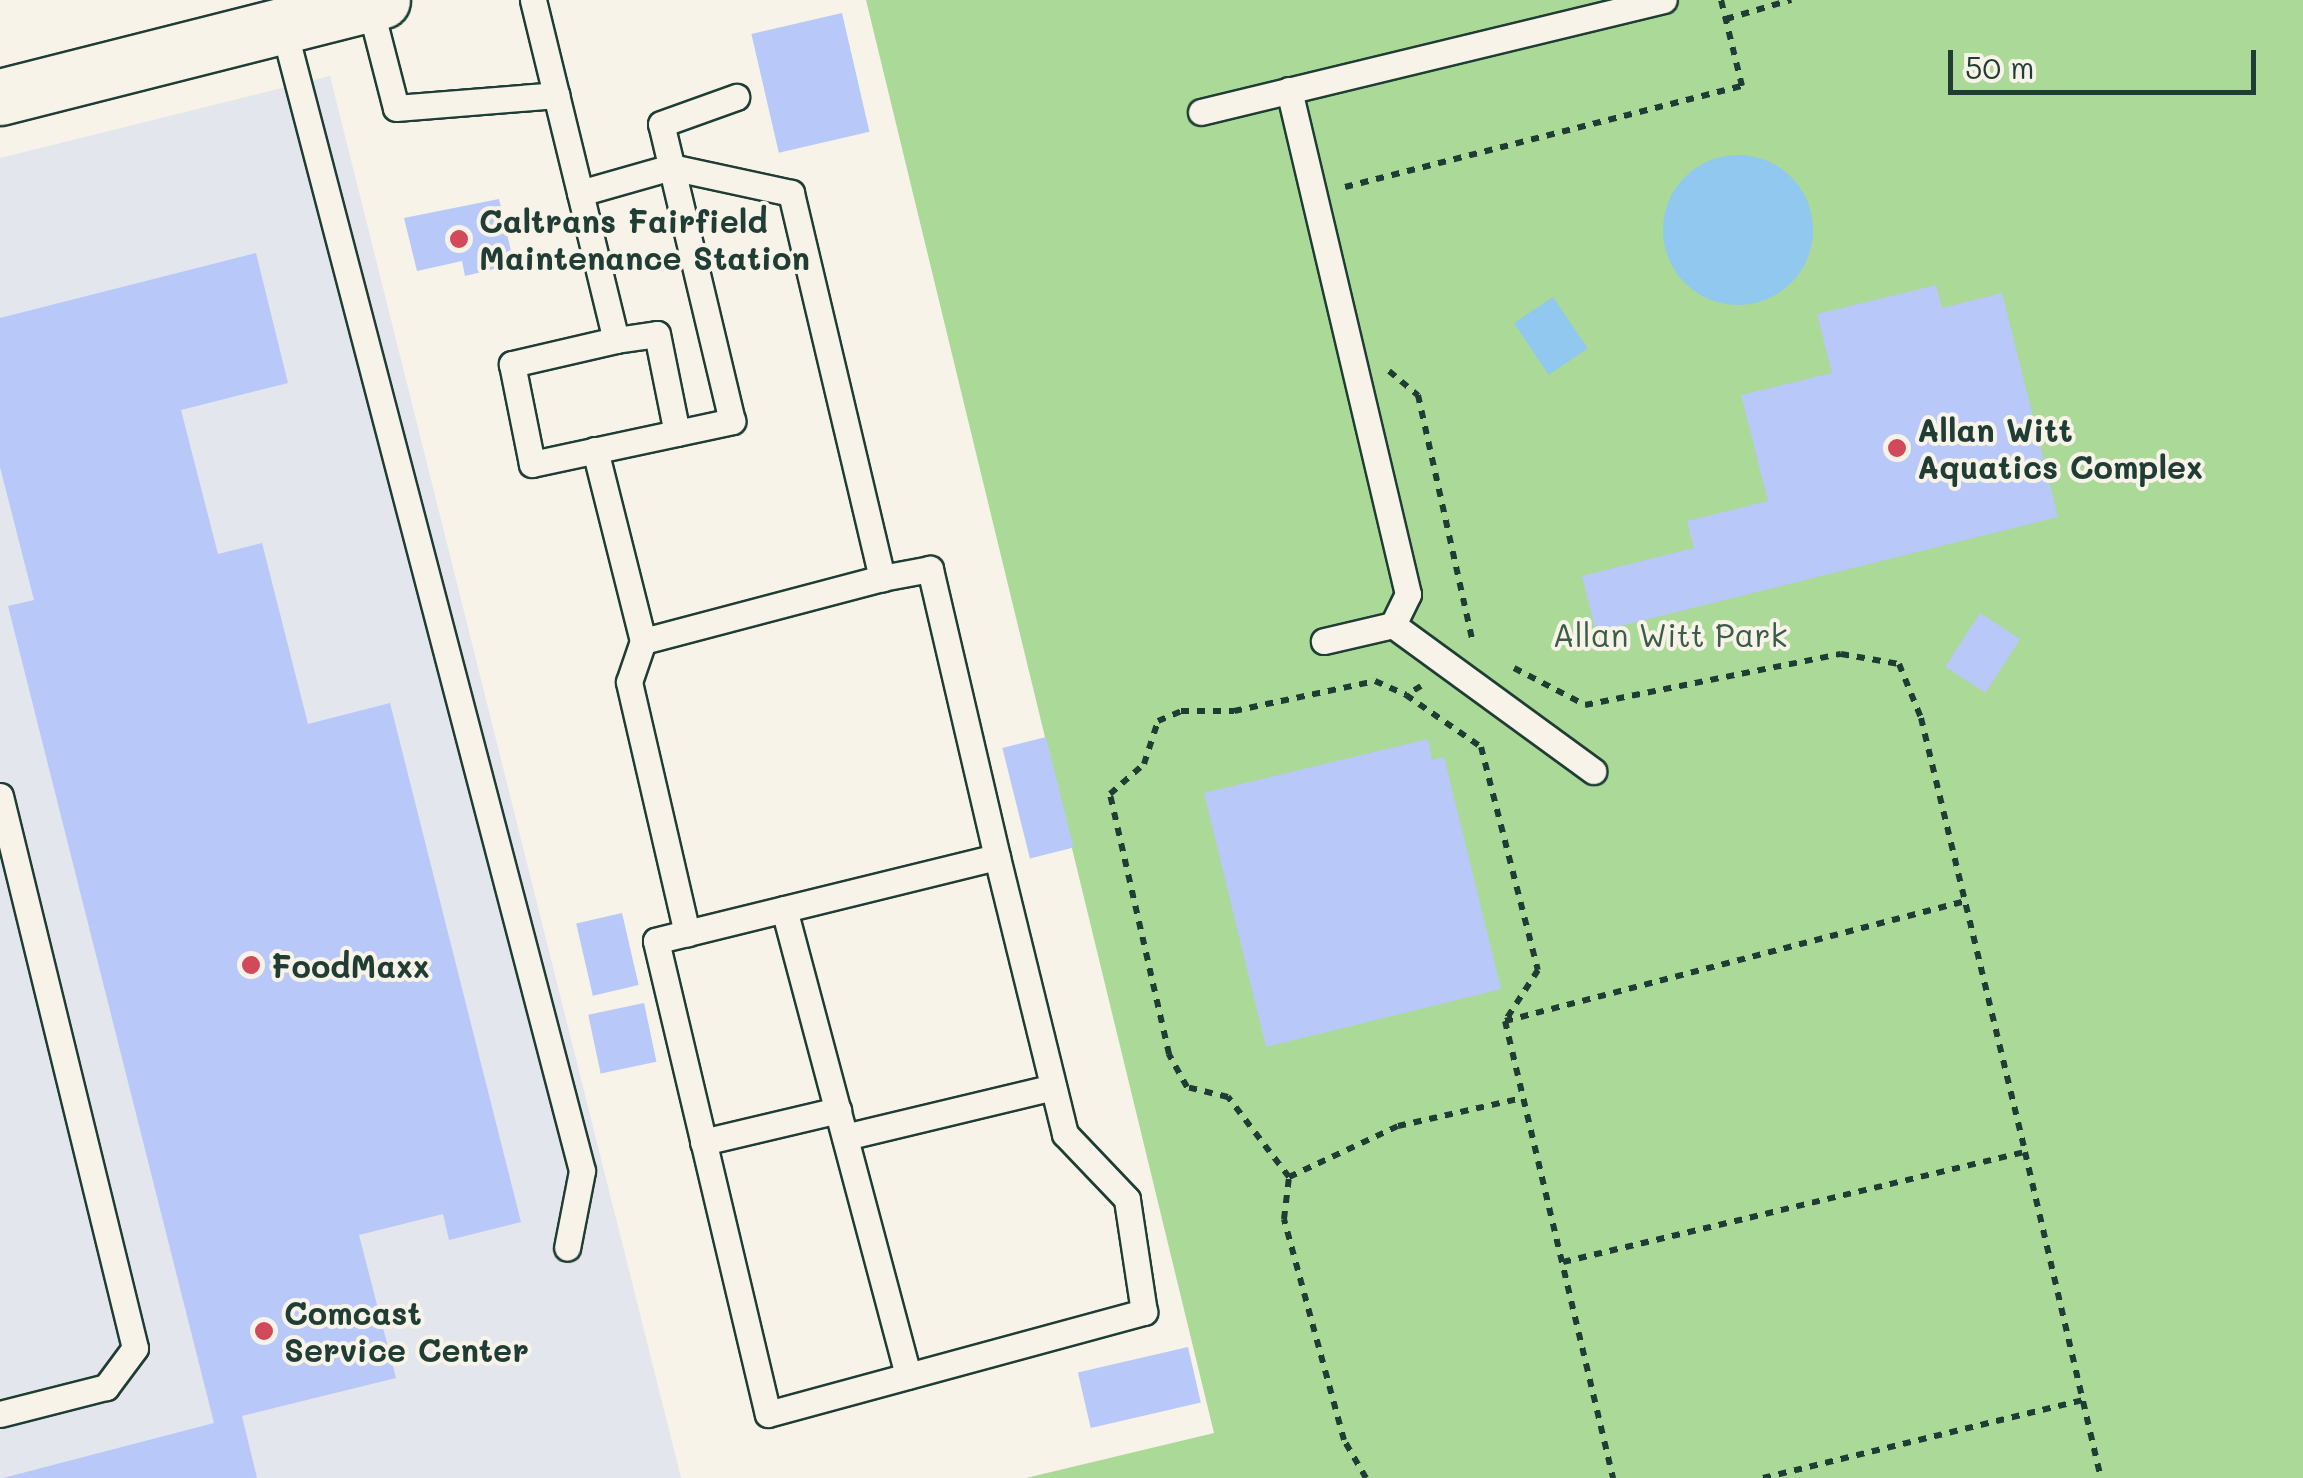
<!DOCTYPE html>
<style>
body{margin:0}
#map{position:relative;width:2303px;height:1478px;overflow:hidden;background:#f7f3e8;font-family:Mali,sans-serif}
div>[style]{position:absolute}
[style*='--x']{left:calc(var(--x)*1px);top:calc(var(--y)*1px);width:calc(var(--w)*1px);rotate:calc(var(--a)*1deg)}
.built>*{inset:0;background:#e4e6ed}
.green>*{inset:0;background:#abd998}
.water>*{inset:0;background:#90c8ef;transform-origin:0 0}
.round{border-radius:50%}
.building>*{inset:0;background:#b8c8f8;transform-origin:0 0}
.path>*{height:6px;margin-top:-3px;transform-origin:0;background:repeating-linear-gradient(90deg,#1f3d34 0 8px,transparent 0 16px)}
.roads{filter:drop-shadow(2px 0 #1f3d34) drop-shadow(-2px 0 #1f3d34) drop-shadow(0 2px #1f3d34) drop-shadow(0 -2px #1f3d34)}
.service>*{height:25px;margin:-12.5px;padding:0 12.5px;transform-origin:12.5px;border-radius:12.5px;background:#f7f3e8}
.secondary>*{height:55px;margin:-27.5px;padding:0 27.5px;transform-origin:27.5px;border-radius:27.5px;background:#f7f3e8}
.dots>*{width:28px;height:28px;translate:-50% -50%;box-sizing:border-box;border:5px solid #f7f3e8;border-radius:50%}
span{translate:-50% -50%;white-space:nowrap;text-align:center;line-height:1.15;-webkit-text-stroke:8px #f7f3e8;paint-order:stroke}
.poi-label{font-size:32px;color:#1f3d34;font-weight:700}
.left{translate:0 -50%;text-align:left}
.park-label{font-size:32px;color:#3b5c48}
.scale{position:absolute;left:1948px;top:50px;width:308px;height:45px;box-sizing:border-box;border:5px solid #1f3d34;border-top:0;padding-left:12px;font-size:30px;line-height:35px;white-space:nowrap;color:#1f3d34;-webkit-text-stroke:8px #f7f3e8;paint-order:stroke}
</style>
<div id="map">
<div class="built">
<div style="clip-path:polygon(330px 76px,681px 1478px,0 1478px,0 158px)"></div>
</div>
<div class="green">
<div style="clip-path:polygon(866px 0,2303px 0,2303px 1478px,1026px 1478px,1214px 1433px)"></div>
</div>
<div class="water">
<div class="round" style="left:1663px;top:155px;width:150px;height:150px"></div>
<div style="left:1553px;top:297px;width:62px;height:47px;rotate:56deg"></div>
</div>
<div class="building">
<div style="left:842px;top:13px;width:122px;height:93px;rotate:77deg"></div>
<div style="clip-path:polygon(499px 199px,514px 264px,465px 276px,462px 261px,417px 271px,404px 218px)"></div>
<div style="clip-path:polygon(256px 253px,288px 383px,181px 410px,218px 554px,262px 543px,308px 724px,390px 703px,521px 1222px,449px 1240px,443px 1214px,359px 1235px,396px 1378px,242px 1416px,257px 1478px,3px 1478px,214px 1423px,8px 606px,34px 600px,0 467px,0 318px)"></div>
<div style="clip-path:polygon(1936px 285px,1942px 308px,2002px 293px,2058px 517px,1596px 632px,1582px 576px,1694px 548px,1687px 521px,1768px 501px,1741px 395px,1832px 373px,1817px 314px)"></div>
<div style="left:1980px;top:613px;width:48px;height:64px;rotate:33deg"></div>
<div style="left:1046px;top:737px;width:114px;height:45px;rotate:76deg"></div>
<div style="clip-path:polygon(1428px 739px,1432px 760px,1444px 757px,1501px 989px,1266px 1047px,1204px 793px)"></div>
<div style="left:622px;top:913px;width:74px;height:47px;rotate:77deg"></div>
<div style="left:644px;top:1003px;width:60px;height:57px;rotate:78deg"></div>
<div style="left:1188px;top:1347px;width:57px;height:113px;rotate:77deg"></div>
</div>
<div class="path">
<div style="--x:1726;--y:19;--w:68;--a:-16.3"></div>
<div style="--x:1345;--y:187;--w:410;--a:-14.3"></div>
<div style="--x:1742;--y:86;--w:89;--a:-103.7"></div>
<div style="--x:1389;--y:371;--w:38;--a:40"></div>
<div style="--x:1418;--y:395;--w:250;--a:77.5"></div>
<div style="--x:1514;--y:668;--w:80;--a:27.5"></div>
<div style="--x:1585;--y:705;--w:261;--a:-11.3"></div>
<div style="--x:1841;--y:654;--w:59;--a:9.8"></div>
<div style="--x:1899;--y:664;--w:58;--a:67.8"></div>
<div style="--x:1921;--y:718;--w:446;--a:76.5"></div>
<div style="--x:1421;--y:686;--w:17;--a:149"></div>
<div style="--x:1406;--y:695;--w:91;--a:34.7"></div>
<div style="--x:1481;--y:747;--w:230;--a:75.7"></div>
<div style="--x:1538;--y:970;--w:61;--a:122.9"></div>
<div style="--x:1505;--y:1021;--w:479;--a:-14.6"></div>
<div style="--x:1505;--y:1021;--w:470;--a:76.7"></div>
<div style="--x:1289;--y:1177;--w:101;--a:-127.3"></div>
<div style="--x:1228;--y:1097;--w:42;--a:-166.3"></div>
<div style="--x:1187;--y:1087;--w:38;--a:-119"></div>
<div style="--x:1169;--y:1054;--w:267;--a:-102.8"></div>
<div style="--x:1110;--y:794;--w:45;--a:-41.4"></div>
<div style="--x:1144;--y:764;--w:45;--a:-72"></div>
<div style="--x:1158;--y:721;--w:25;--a:-23"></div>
<div style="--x:1181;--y:711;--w:53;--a:0"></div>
<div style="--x:1234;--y:711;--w:144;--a:-12"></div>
<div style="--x:1375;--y:681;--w:34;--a:24"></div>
<div style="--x:1563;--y:1262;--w:475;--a:-13.4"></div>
<div style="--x:2025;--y:1152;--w:335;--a:76.9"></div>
<div style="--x:1366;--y:1478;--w:44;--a:-120.1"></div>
<div style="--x:1344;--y:1440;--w:229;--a:-105.2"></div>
<div style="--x:1284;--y:1219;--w:42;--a:-83.2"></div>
<div style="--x:1289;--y:1177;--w:120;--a:-25.1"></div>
<div style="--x:1398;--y:1126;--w:127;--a:-12.7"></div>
<div style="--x:1763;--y:1478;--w:329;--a:-13.7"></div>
</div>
<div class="roads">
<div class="service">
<div style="--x:533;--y:0;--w:350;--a:76.3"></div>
<div style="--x:616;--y:340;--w:107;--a:167"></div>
<div style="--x:512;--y:364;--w:102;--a:78.7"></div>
<div style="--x:532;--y:464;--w:205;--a:-12.1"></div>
<div style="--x:732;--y:421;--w:305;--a:-103.4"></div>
<div style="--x:661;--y:124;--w:80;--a:-19.8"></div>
<div style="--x:369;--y:3;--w:108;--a:75.6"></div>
<div style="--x:396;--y:108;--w:161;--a:-4.6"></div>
<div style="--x:283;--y:26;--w:1183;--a:75.36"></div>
<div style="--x:582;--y:1171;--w:78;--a:101"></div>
<div style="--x:1289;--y:90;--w:518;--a:76.72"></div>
<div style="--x:1408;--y:594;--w:34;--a:116"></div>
<div style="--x:1393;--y:625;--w:71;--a:166.9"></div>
<div style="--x:1201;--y:112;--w:476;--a:-13.6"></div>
<div style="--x:580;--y:193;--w:95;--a:-15.9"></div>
<div style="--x:671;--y:167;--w:123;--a:12.2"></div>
<div style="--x:791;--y:193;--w:396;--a:76.7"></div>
<div style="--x:882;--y:578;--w:247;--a:165.2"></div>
<div style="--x:643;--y:641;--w:197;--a:-104.1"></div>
<div style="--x:616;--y:340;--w:41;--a:-8.3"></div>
<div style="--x:657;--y:334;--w:101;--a:78.6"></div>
<div style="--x:1393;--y:625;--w:248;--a:36.1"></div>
<div style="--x:643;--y:641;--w:43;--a:108.9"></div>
<div style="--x:629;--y:682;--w:258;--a:77"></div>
<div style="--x:687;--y:933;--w:319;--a:-13.8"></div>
<div style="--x:997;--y:857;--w:296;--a:-103.1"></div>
<div style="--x:930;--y:569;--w:49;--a:169.4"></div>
<div style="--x:0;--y:796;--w:568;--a:76.26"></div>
<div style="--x:135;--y:1348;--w:49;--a:126.6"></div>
<div style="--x:106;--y:1387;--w:109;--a:165.7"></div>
<div style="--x:784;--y:909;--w:483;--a:75.1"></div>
<div style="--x:687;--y:933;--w:32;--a:166"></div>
<div style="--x:656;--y:941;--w:486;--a:76.7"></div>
<div style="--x:768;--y:1414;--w:390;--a:-15.2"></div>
<div style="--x:1144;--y:1312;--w:114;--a:-98.6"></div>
<div style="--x:1127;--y:1199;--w:90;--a:-133.6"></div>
<div style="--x:1065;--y:1134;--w:285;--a:-103.8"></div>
<div style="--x:845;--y:1137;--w:214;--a:-13.5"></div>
<div style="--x:703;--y:1142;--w:139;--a:-13.3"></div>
</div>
<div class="secondary">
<div style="--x:0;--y:97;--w:394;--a:-14.2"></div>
</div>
</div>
<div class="dots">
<div style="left:459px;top:239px;background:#d1495b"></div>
<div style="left:1897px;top:448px;background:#d1495b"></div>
<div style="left:251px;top:965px;background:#d1495b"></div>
<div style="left:264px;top:1331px;background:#d1495b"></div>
</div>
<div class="poi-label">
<span class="left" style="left:479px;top:239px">Caltrans Fairfield<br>Maintenance Station</span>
<span class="left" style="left:1917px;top:448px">Allan Witt<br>Aquatics Complex</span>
<span class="left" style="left:271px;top:965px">FoodMaxx</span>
<span class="left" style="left:284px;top:1331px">Comcast<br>Service Center</span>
</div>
<div class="park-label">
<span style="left:1670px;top:634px">Allan Witt Park</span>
</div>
<div class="scale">50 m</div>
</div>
